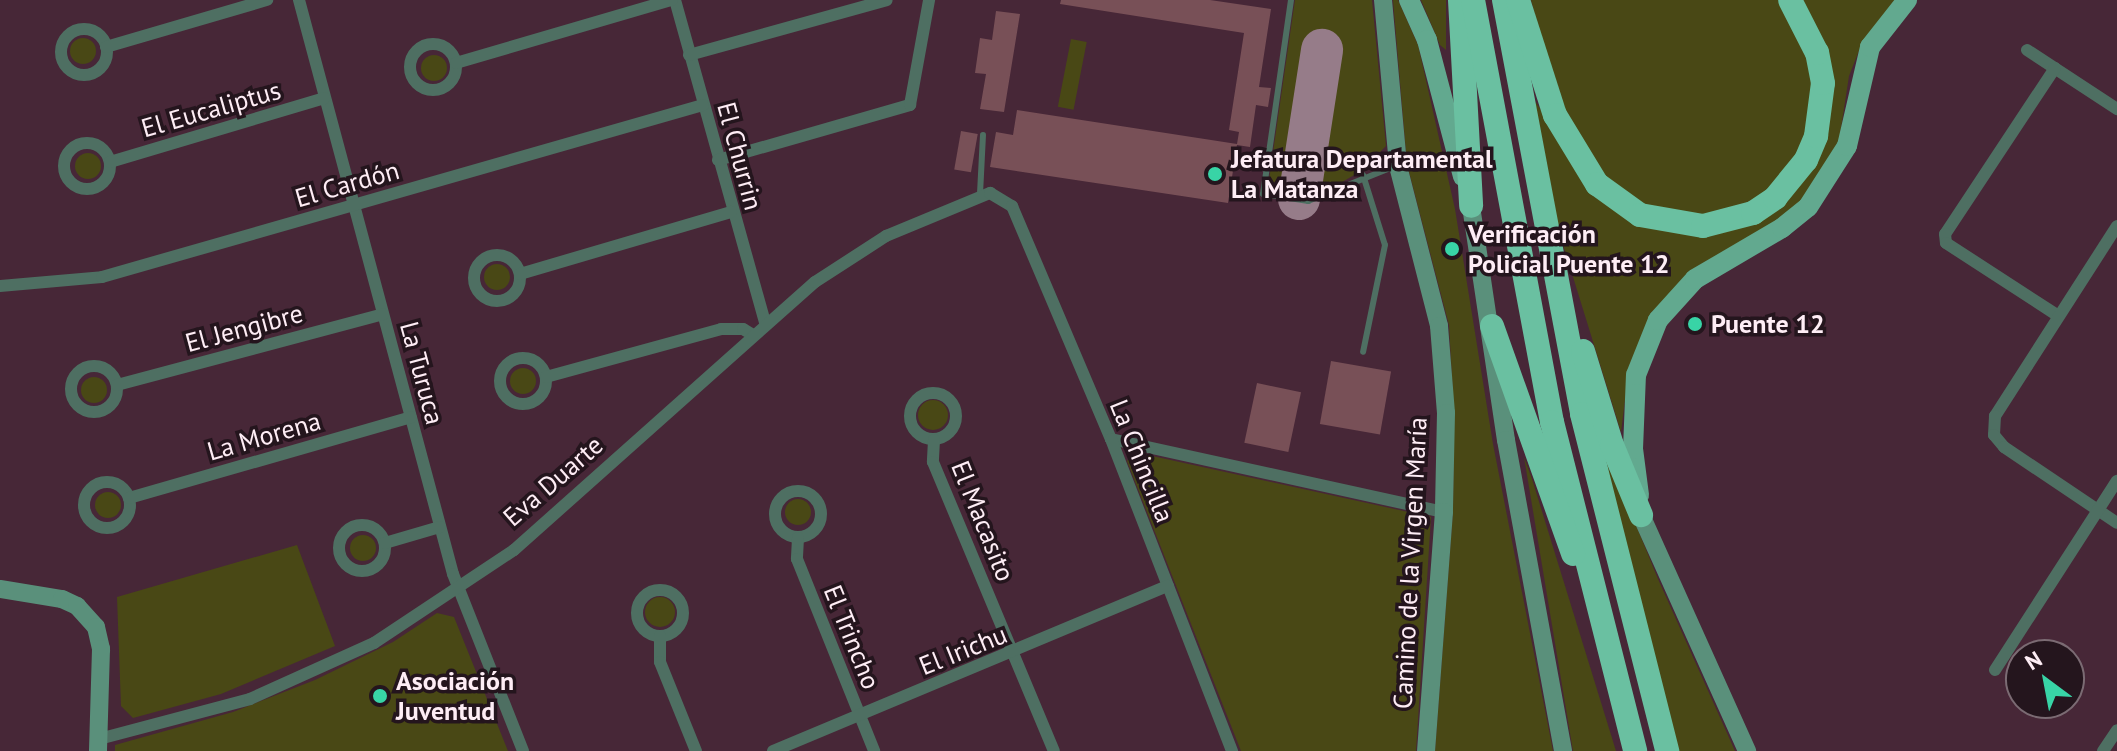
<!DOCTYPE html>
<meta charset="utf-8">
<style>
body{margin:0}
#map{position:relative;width:2117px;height:751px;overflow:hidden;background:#472737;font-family:"PT Sans",sans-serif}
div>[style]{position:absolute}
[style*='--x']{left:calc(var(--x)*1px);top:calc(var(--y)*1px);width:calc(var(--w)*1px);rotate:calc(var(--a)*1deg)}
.green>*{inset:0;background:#494815;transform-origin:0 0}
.round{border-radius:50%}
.taxiway>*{height:42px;margin:-21px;padding:0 21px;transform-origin:21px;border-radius:21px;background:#967c89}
.building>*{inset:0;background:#785057;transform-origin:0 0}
.lane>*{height:6px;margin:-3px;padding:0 3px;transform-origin:3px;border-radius:3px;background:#4e6f62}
.street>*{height:12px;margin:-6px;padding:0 6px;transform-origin:6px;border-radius:6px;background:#4e6f62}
.street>.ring{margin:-6px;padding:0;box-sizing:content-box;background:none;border:12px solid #4e6f62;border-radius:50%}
.secondary>*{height:18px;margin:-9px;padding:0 9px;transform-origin:9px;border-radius:9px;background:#5a907b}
.primary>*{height:20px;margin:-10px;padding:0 10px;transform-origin:10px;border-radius:10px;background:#62a98f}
.highway>*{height:24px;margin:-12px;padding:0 12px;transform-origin:12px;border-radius:12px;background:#6ac0a1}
.dots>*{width:22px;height:22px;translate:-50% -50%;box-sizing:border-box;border:4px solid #24151d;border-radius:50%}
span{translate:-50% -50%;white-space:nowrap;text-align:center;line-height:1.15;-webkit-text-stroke:7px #24151d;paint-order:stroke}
.street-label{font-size:26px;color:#feedf5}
.poi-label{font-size:26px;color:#feedf5;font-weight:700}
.left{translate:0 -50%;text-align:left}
.north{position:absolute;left:2005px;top:639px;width:80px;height:80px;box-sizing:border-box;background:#24151d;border:2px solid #7b6b73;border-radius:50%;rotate:328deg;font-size:22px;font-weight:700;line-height:32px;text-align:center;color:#feedf5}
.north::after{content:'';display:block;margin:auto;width:28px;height:36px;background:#38d4a6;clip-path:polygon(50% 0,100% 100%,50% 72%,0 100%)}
</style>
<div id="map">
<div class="green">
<div style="clip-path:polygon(1295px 0,1372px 0,1386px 146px,1361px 171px,1332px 188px,1309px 194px,1275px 189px,1269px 180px)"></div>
<div style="clip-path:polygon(1393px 0,1398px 0,1418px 45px,1455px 209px,1493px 444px,1553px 751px,1435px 751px,1453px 511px,1454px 413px,1449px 325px,1407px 164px)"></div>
<div style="clip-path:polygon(1421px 0,1446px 0,1446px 50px,1440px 45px)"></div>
<div style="clip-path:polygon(1531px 0,1780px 0,1808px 54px,1815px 108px,1799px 155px,1768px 191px,1726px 215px,1664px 216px,1602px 180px,1560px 112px)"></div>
<div style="clip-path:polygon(1801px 0,1895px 0,1862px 43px,1849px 76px,1839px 141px,1802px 201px,1776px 222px,1696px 267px,1651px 313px,1629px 367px,1621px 432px,1560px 235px,1535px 101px,1592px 188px,1726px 230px,1827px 138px,1832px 80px)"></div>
<div class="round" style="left:70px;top:38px;width:26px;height:26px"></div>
<div style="left:1071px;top:39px;width:16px;height:69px;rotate:11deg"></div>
<div class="round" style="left:421px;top:55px;width:26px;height:26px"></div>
<div class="round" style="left:75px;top:153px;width:26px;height:26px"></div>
<div class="round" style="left:484px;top:264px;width:26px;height:26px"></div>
<div class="round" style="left:510px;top:368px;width:26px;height:26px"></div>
<div class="round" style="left:81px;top:377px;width:26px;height:26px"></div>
<div class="round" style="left:918px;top:400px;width:30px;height:30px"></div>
<div style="clip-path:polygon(1600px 437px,1658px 579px,1735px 751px,1677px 751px)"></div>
<div style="clip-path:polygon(1134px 452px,1431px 517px,1416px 751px,1241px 751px,1127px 461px)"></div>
<div style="clip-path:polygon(1524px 457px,1532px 479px,1616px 751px,1573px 751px)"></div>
<div class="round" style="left:95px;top:492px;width:26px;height:26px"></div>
<div class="round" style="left:785px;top:499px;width:26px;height:26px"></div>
<div class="round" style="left:350px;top:535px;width:26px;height:26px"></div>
<div style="clip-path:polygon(297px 545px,335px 646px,221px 694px,133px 718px,121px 706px,117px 597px)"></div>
<div class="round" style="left:645px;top:597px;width:30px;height:30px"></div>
<div style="clip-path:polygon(437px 613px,454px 617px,508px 751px,115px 751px,115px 745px,233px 712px,315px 680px,393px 642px)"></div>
</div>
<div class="taxiway">
<div style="--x:1299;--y:199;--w:151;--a:-81.2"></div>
</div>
<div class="building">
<div style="clip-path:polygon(1061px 0,1210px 0,1271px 9px,1259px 87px,1271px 88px,1268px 107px,1256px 105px,1250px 147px,1237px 145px,1228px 203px,990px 167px,996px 132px,1013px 135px,1017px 110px,1237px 144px,1239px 132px,1229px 130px,1244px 33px,1060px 4px)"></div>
<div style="clip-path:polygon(996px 11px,1020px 14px,1004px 112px,980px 109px,986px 74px,975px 73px,980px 38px,992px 40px)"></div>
<div style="left:961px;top:131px;width:17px;height:39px;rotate:10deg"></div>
<div style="left:1331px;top:361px;width:61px;height:64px;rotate:10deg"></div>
<div style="left:1257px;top:383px;width:45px;height:61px;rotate:12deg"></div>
</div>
<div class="lane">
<div style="--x:1291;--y:0;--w:196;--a:98.2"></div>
<div style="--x:1263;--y:194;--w:46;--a:8.8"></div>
<div style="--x:1308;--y:201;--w:94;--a:-21.9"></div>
<div style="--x:1363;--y:175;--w:73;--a:72.6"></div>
<div style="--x:1385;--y:245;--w:109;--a:101.6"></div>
<div style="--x:980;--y:194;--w:59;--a:-87.1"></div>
</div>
<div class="street">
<div style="--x:299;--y:0;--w:594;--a:74.98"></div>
<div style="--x:453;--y:574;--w:190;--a:68.4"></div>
<div style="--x:675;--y:0;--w:335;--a:74.4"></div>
<div class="ring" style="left:61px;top:29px;width:34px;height:34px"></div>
<div class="ring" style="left:410px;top:44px;width:34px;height:34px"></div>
<div style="--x:106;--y:47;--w:168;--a:-16.3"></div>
<div style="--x:2027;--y:50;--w:108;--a:33.2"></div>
<div style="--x:689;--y:55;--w:205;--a:-15.5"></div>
<div style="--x:456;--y:63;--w:225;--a:-16.3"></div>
<div style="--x:2055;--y:68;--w:199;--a:123.5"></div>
<div style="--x:1945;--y:234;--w:9;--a:84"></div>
<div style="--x:1946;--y:243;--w:132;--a:33"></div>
<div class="ring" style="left:64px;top:143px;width:34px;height:34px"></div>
<div style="--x:718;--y:160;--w:200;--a:-16"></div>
<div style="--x:910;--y:105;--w:107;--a:-79.7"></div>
<div style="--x:110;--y:162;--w:224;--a:-16.6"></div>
<div style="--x:2117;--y:226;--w:226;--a:122.7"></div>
<div style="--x:1995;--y:416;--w:19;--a:93"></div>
<div style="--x:1994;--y:435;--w:16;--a:50"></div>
<div style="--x:2004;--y:447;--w:136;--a:33.9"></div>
<div class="ring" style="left:474px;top:255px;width:34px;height:34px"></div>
<div style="--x:520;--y:274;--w:220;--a:-16.4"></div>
<div style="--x:0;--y:286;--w:102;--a:-5"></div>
<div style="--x:102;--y:277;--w:625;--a:-15.97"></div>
<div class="ring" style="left:500px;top:358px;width:34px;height:34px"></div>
<div class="ring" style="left:71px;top:366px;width:34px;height:34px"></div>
<div style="--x:546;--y:377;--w:181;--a:-15.3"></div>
<div style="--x:721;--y:329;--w:22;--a:0"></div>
<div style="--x:743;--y:329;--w:12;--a:31"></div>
<div style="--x:117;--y:385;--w:275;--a:-14.9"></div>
<div class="ring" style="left:910px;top:393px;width:34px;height:34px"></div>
<div style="--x:1111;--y:439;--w:341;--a:12.4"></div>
<div style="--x:934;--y:440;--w:22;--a:93"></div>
<div style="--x:933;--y:462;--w:313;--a:67.3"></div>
<div class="ring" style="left:84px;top:482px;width:34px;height:34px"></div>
<div class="ring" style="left:775px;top:491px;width:34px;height:34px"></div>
<div style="--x:129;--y:498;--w:293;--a:-16"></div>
<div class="ring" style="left:339px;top:525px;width:34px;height:34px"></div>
<div style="--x:798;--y:538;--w:21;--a:93"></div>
<div style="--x:797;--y:559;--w:207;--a:68.1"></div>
<div style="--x:385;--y:543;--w:57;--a:-16.2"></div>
<div class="ring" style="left:637px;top:590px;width:34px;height:34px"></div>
<div style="--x:660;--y:636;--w:26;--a:90"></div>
<div style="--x:660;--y:662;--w:96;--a:68"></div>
<div style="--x:1995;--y:670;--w:225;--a:-57.2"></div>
<div style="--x:99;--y:739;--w:156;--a:-14.8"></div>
<div style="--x:250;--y:699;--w:136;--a:-24.3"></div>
<div style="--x:374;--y:643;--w:168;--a:-33.6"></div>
<div style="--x:514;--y:550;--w:403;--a:-41.7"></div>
<div style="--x:815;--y:282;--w:85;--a:-32.9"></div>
<div style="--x:886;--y:236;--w:113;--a:-22.5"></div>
<div style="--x:990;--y:193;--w:26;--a:31"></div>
<div style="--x:1012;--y:206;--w:253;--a:67"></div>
<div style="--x:1111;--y:439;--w:335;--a:68.8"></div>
<div style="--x:773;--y:751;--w:428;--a:-22.7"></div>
<div style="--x:2103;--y:751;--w:25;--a:-56"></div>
</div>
<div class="secondary">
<div style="--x:1383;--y:0;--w:167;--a:84.8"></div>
<div style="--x:1398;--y:166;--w:165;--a:75.6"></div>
<div style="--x:1439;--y:326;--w:87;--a:85.4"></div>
<div style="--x:1446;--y:413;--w:99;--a:91.2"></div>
<div style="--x:1444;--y:512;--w:240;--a:94.3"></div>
<div style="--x:1471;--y:206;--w:237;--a:81.5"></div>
<div style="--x:1506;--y:440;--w:316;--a:79.6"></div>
<div style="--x:1641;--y:515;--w:259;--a:65.8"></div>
<div style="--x:0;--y:589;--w:63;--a:9.2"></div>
<div style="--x:62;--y:599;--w:17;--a:25"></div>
<div style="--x:77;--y:606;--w:28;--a:48"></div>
<div style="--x:96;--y:627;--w:23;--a:77"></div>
<div style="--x:101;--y:649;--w:102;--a:91.7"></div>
</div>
<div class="primary">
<div style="--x:1409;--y:0;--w:44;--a:65.8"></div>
<div style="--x:1427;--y:40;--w:141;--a:75.2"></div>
<div style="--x:1639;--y:495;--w:46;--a:-97.4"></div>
<div style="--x:1633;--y:449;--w:74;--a:-87.7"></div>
<div style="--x:1636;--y:375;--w:59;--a:-68.2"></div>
<div style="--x:1658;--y:320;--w:55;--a:-47.9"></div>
<div style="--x:1695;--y:279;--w:101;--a:-30.4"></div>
<div style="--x:1782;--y:228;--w:33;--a:-39"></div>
<div style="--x:1808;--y:207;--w:72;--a:-57.4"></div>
<div style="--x:1847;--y:146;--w:102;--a:-76.9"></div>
<div style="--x:1870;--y:47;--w:60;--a:-51.8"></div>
</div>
<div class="highway">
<div style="--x:1460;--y:0;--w:206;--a:86.9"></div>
<div style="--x:1473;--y:0;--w:429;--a:79.4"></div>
<div style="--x:1552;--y:422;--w:339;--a:75.8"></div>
<div style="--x:1504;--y:0;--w:421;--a:79.3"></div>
<div style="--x:1582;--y:414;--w:348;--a:75.8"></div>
<div style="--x:1518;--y:0;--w:121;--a:72.2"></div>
<div style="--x:1555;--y:115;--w:81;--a:58.7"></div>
<div style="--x:1597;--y:184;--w:53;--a:35.8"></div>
<div style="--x:1640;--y:215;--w:64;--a:9.9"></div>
<div style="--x:1703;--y:226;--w:52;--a:-14.6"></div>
<div style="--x:1753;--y:213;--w:27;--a:-34"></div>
<div style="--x:1775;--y:198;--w:49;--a:-50.8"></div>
<div style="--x:1806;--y:160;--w:26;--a:-67"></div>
<div style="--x:1816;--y:136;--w:53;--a:-82.5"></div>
<div style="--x:1823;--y:83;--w:31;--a:-101"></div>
<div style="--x:1817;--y:53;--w:59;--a:-117"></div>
<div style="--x:1492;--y:326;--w:242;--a:70.4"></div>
<div style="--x:1583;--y:351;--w:98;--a:72.9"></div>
<div style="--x:1612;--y:445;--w:76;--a:67.5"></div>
</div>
<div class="dots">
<div style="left:1215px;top:174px;background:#38d4a6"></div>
<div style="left:1452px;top:249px;background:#38d4a6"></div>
<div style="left:1695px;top:324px;background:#38d4a6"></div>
<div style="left:380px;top:696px;background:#38d4a6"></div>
</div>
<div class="street-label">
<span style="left:211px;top:109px;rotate:-16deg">El Eucaliptus</span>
<span style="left:740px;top:156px;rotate:75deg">El Churrin</span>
<span style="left:347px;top:184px;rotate:-16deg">El Cardón</span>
<span style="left:244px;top:328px;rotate:-15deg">El Jengibre</span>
<span style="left:422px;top:373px;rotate:75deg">La Turuca</span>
<span style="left:264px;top:436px;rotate:-16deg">La Morena</span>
<span style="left:1142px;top:461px;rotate:68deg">La Chincilla</span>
<span style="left:553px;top:481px;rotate:-41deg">Eva Duarte</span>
<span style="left:983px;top:521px;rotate:68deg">El Macasito</span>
<span style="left:1410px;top:563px;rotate:-87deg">Camino de la Virgen María</span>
<span style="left:852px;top:637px;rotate:68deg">El Trincho</span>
<span style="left:963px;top:650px;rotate:-22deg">El Irichu</span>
</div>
<div class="poi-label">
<span class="left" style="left:1231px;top:174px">Jefatura Departamental<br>La Matanza</span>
<span class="left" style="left:1468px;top:249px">Verificación<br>Policial Puente 12</span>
<span class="left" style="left:1711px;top:324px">Puente 12</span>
<span class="left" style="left:396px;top:696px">Asociación<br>Juventud</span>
</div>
<div class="north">N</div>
</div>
